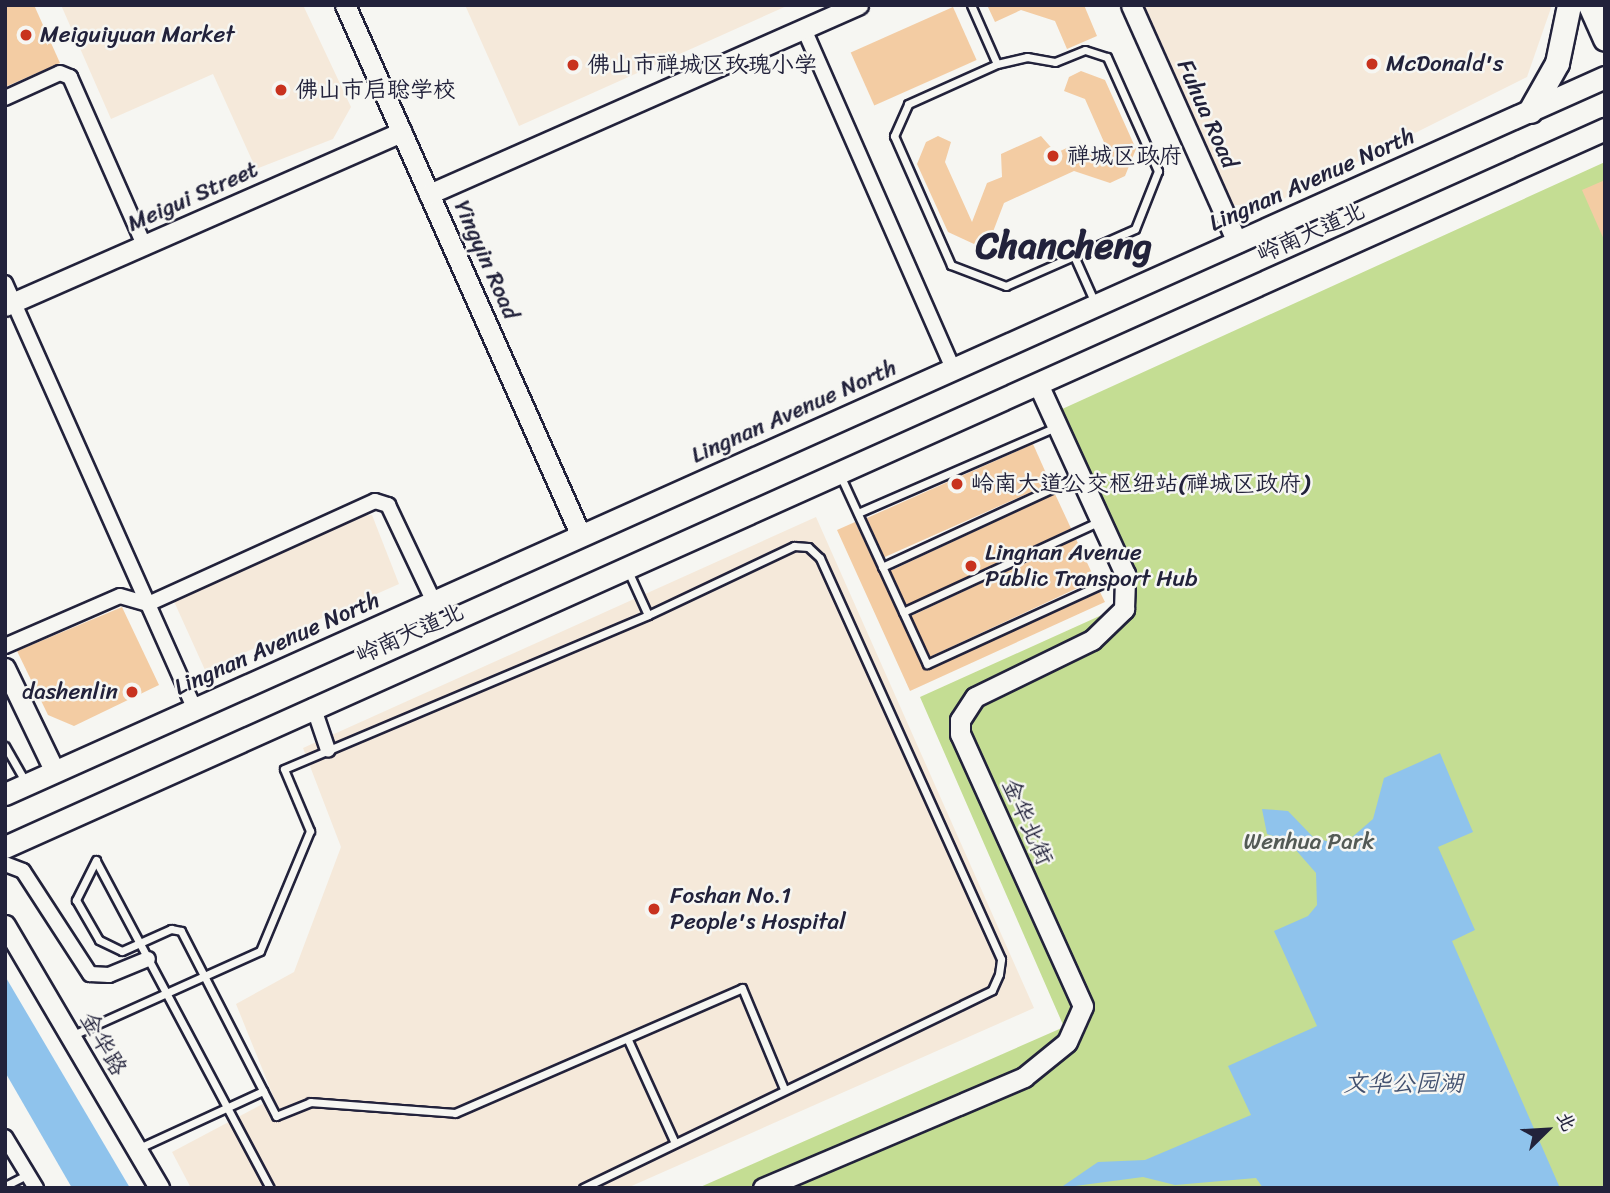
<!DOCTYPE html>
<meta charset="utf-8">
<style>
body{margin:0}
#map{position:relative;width:1610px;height:1193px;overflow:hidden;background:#f6f6f2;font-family:Sriracha,"LXGW WenKai TC",sans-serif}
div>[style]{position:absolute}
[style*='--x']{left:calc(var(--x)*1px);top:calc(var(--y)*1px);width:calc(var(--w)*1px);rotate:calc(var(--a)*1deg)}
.built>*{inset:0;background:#f5e9da}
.green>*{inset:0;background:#c4dd93}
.water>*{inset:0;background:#8fc3ec}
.building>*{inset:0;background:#f3cca3;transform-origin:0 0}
.roads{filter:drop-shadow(2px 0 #22223b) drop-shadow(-2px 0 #22223b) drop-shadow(0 2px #22223b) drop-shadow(0 -2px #22223b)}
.service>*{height:7px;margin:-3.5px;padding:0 3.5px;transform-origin:3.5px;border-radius:3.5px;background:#f6f6f2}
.minor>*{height:14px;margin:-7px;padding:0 7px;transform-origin:7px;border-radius:7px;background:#f6f6f2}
.tertiary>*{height:19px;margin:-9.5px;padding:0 9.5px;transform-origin:9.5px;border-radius:9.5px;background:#f6f6f2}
.secondary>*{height:21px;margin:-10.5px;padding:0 10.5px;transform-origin:10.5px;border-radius:10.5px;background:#f6f6f2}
.primary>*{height:23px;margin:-11.5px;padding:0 11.5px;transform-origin:11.5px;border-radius:11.5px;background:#f6f6f2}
.dots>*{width:19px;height:19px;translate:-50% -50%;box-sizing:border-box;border:4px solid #f6f6f2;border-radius:50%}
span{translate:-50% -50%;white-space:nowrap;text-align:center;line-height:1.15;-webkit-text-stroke:5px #f6f6f2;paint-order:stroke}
.poi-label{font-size:23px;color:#22223b}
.left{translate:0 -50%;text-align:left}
.right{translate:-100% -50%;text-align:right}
.street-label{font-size:23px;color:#22223b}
.park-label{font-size:23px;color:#535a55}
.water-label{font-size:24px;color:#435270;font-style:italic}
.town-label{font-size:37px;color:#22223b;font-weight:700}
.frame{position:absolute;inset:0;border:7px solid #22223b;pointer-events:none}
.north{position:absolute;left:1512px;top:1095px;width:70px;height:70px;-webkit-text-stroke:5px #f6f6f2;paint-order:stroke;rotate:66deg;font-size:19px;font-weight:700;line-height:28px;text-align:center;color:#22223b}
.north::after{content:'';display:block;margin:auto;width:24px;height:32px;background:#22223b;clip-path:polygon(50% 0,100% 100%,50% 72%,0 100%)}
</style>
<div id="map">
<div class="built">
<div style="clip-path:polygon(61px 5px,303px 5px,351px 107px,333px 139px,256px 169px,213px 74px,111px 119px)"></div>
<div style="clip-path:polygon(465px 5px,789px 5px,519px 126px)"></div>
<div style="clip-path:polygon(1143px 5px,1552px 5px,1527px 77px,1269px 206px,1233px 205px)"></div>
<div style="clip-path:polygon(372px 515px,399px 584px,205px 670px,172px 597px,347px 517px)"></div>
<div style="clip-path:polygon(816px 517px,1034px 1008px,627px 1188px,191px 1188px,172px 1152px,274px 1098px,236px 1004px,294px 972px,341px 847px,303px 748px)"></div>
</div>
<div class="green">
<div style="clip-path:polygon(1605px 162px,1605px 1188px,698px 1188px,1064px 1027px,920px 697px,1135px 600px,1134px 580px,1060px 410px)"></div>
</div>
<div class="water">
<div style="clip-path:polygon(1440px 753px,1473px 832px,1438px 847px,1475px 930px,1452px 941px,1560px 1188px,1263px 1188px,1256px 1178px,1175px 1185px,1143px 1177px,1060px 1188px,1098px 1162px,1145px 1160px,1251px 1115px,1228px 1066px,1317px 1026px,1274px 931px,1308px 916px,1317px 905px,1316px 873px,1288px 841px,1267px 834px,1262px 809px,1288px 811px,1313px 837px,1333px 843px,1350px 839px,1373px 819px,1384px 778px)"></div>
<div style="clip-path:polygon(5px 976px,130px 1188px,72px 1188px,5px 1072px)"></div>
</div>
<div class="building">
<div style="clip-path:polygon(5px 5px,34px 5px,60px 63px,5px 87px)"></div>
<div style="clip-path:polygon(987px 5px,1084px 5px,1097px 36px,1067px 49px,1055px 21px,1021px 10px,995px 22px)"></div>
<div style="left:953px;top:7px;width:58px;height:112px;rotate:66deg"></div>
<div style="clip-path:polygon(1081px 71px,1105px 80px,1136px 149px,1125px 176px,1110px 183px,1074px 171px,1004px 203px,991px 237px,974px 244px,948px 232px,917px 164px,926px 142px,938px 136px,951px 142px,945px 162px,972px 222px,987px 183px,1002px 177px,1001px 154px,1041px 136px,1056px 153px,1071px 146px,1111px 158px,1085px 99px,1064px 91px,1069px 77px)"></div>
<div style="clip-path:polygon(1605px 180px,1605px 242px,1582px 190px)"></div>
<div style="left:1033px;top:444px;width:43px;height:182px;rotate:66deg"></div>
<div style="left:1055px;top:494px;width:38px;height:182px;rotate:65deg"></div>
<div style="clip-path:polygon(855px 522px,926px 670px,1100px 592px,1105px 602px,910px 691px,837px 530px)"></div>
<div style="left:1076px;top:539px;width:45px;height:182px;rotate:65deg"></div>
<div style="clip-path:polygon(122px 607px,159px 685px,74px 726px,48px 715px,17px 651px)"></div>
</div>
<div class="roads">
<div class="service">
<div style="--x:971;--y:5;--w:64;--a:66.2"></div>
<div style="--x:1085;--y:50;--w:23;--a:18"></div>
<div style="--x:1107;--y:57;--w:125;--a:65.9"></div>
<div style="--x:1158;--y:171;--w:62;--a:111.6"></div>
<div style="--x:1135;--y:229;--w:141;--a:156.2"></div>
<div style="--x:1006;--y:286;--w:59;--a:-159.1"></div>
<div style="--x:951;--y:265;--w:141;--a:-113.8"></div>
<div style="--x:894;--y:136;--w:35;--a:-66"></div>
<div style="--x:908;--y:104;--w:98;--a:-24.2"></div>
<div style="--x:997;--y:64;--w:31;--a:-13"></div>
<div style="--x:1027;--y:57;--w:28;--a:10"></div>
<div style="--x:1055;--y:62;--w:32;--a:-22"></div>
<div style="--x:1074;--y:256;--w:51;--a:65.9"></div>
<div style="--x:840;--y:475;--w:208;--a:65.3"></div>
<div style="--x:927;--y:664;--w:213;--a:-24.6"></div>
<div style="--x:858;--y:513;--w:216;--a:-23.5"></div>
<div style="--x:882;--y:567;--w:217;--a:-24.8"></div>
<div style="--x:903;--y:612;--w:217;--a:-24.8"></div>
<div style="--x:5;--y:746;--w:40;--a:60.3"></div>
<div style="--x:96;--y:860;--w:45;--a:116.6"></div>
<div style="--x:76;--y:900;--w:46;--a:60.1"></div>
<div style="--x:99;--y:940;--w:25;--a:26"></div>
<div style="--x:122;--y:951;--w:54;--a:-24.2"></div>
<div style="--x:171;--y:929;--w:10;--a:11"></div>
<div style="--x:181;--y:931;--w:208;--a:62.8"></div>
<div style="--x:276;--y:1116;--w:37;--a:-22"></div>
<div style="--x:310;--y:1102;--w:145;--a:4.3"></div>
<div style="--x:455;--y:1113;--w:313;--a:-23.5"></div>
<div style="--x:742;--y:988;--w:109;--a:67.4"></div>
<div style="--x:96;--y:861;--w:370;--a:62"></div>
<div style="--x:73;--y:1035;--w:205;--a:-24.2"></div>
<div style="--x:260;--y:951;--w:130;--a:-67.4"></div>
<div style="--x:310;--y:831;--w:67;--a:-112.8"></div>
<div style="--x:284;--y:769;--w:395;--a:-22.9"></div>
<div style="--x:628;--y:1040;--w:111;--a:65.5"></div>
<div style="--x:137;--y:1149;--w:139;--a:-24.7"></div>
<div style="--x:5;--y:1186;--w:25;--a:-27"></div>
<div style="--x:583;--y:1188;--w:454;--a:-25.8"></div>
<div style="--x:992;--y:990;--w:17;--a:-66"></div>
<div style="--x:999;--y:974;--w:15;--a:-82"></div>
<div style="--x:1001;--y:959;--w:440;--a:-114.3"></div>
<div style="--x:820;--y:558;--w:16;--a:-137"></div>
<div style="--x:808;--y:547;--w:14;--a:-176"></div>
<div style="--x:794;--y:546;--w:161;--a:154.7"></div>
<div style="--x:648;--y:615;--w:48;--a:-114.4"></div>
</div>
<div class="minor">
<div style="--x:804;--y:29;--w:371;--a:66.3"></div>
<div style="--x:5;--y:98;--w:60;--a:-24.4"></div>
<div style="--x:60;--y:73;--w:11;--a:22"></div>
<div style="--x:70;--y:77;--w:184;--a:66.2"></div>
<div style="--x:5;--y:283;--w:466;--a:66"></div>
<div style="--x:148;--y:604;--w:249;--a:-24.4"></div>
<div style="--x:375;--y:501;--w:14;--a:17"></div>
<div style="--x:388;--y:505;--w:107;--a:64.6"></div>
<div style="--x:5;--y:646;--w:125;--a:-23.5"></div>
<div style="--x:120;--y:596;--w:29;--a:16"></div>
<div style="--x:313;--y:706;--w:46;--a:71.2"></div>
<div style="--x:5;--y:864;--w:19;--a:21"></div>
<div style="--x:23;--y:871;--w:123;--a:57"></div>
<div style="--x:90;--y:974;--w:19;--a:3"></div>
<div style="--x:109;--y:975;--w:42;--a:-22.3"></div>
<div style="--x:5;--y:1137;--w:60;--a:58.7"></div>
</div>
<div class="tertiary">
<div style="--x:345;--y:5;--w:581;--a:66.04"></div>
<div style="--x:1131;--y:5;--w:260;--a:65.9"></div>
<div style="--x:429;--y:194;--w:469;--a:-23.8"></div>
<div style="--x:5;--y:306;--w:433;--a:-23.7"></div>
<div style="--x:5;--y:668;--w:115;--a:64.3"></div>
<div style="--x:5;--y:925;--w:305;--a:59.6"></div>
<div style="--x:763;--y:1188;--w:284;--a:-23"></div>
<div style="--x:1024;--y:1077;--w:55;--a:-39.1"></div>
<div style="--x:1067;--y:1042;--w:39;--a:-66"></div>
<div style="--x:1083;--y:1006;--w:299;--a:-114.3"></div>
<div style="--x:960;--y:734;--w:14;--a:-90"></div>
<div style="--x:960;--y:720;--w:27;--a:-57"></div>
<div style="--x:975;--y:697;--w:130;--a:-26"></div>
<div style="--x:1092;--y:640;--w:45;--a:-44.1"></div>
<div style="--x:1124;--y:609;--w:35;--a:-88"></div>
<div style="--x:1125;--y:574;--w:209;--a:-114.6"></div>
</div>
<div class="secondary">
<div style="--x:5;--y:794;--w:1753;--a:-24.14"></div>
<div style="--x:5;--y:847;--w:1754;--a:-24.17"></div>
</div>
<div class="primary">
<div style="--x:1590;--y:5;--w:37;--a:66"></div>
<div style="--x:1530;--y:111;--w:55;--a:-60.6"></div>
<div style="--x:1557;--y:63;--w:59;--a:-78.3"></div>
</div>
</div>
<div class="dots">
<div style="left:26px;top:35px;background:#c8321e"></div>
<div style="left:1372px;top:64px;background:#c8321e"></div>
<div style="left:573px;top:65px;background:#c8321e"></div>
<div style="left:281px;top:90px;background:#c8321e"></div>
<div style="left:1053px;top:156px;background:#c8321e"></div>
<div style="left:957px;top:484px;background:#c8321e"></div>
<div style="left:971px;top:566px;background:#c8321e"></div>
<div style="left:132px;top:692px;background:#c8321e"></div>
<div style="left:654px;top:909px;background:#c8321e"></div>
</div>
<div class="poi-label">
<span class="left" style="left:40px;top:35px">Meiguiyuan Market</span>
<span class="left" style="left:1386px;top:64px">McDonald's</span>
<span class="left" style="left:587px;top:65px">佛山市禅城区玫瑰小学</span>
<span class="left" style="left:295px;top:90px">佛山市启聪学校</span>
<span class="left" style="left:1067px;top:156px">禅城区政府</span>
<span class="left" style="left:971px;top:484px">岭南大道公交枢纽站(禅城区政府)</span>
<span class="left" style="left:985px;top:566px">Lingnan Avenue<br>Public Transport Hub</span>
<span class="right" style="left:118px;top:692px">dashenlin</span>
<span class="left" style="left:670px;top:909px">Foshan No.1<br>People's Hospital</span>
</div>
<div class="street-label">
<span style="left:1207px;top:114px;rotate:66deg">Fuhua Road</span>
<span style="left:1312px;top:180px;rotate:-24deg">Lingnan Avenue North</span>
<span style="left:193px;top:197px;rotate:-24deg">Meigui Street</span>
<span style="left:1311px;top:233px;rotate:-24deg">岭南大道北</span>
<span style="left:486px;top:260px;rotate:66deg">Yingyin Road</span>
<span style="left:794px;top:412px;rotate:-24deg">Lingnan Avenue North</span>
<span style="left:410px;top:634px;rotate:-24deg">岭南大道北</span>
<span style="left:277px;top:644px;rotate:-24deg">Lingnan Avenue North</span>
<span style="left:1027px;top:822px;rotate:66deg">金华北街</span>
<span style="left:103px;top:1044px;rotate:60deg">金华路</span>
</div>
<div class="park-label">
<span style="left:1309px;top:842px">Wenhua Park</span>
</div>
<div class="water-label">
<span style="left:1403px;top:1084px">文华公园湖</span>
</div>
<div class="town-label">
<span style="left:1064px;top:246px">Chancheng</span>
</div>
<div class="frame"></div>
<div class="north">北</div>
</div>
